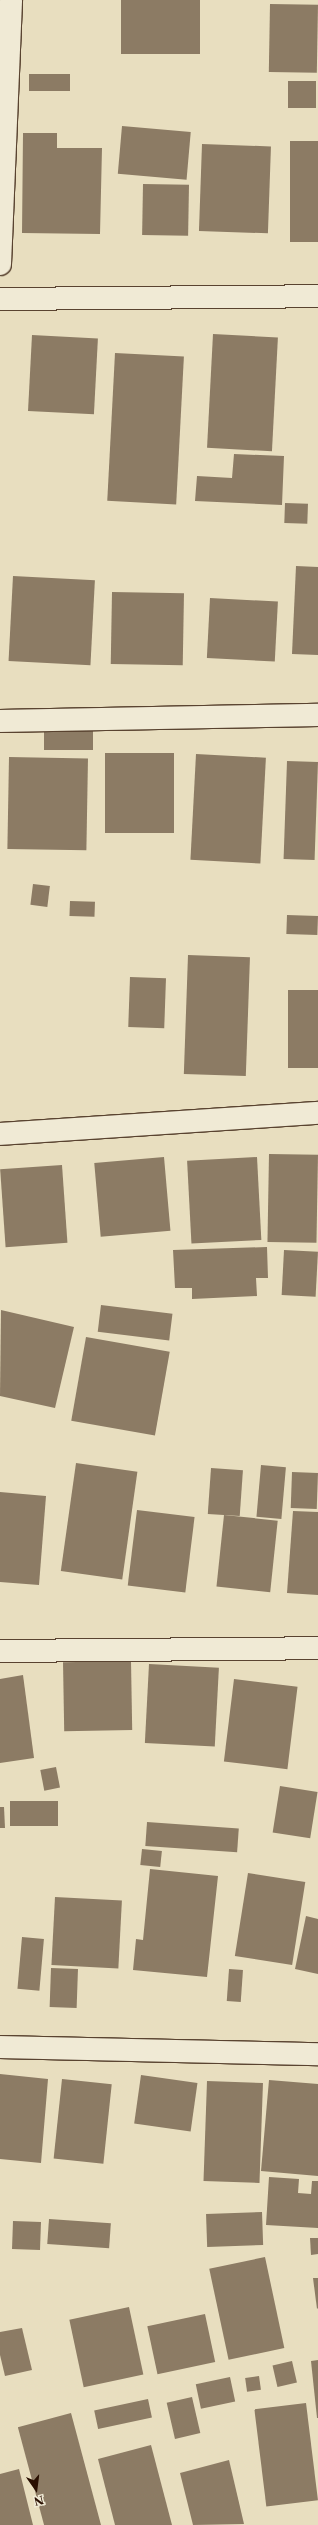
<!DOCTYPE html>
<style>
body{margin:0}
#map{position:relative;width:318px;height:2525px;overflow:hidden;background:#e8debf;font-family:"Libre Caslon Text",serif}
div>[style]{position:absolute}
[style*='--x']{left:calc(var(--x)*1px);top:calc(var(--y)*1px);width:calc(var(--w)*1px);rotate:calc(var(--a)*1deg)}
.building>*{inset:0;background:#8c7b64;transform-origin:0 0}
.roads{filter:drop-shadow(1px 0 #594330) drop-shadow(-1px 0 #594330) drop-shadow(0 1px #594330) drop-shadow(0 -1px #594330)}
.minor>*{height:22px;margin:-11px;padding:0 11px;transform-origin:11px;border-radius:11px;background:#f0ead5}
span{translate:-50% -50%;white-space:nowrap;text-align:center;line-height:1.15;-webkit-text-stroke:4px #f0ead5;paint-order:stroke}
.north{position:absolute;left:16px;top:2469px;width:40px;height:40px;-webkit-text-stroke:3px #f0ead5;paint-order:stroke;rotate:166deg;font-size:11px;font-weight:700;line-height:16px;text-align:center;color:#290f01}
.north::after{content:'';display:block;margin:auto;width:14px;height:18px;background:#290f01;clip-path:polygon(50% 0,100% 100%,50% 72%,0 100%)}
</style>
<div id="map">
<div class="building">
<div style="left:121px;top:0;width:79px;height:54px"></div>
<div style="left:270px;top:4px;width:48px;height:68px;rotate:1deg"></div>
<div style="left:29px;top:74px;width:41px;height:17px"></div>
<div style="left:288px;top:81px;width:28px;height:27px"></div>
<div style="left:122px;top:126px;width:69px;height:48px;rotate:5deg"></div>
<div style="clip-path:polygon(23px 133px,57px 133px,57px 148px,102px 148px,100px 234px,22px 233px)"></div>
<div style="left:290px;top:141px;width:28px;height:101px"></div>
<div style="left:202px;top:144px;width:69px;height:87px;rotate:2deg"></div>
<div style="left:143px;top:184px;width:46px;height:51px;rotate:1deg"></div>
<div style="left:213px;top:334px;width:65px;height:114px;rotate:3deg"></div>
<div style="left:32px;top:335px;width:66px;height:76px;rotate:3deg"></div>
<div style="left:115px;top:353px;width:69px;height:148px;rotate:3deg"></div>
<div style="clip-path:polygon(234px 454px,284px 456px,282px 505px,195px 501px,197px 476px,232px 478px)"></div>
<div style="left:285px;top:503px;width:23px;height:20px;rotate:2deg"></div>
<div style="clip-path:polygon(296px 566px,318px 567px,318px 655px,292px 654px)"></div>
<div style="left:13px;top:576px;width:82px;height:85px;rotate:3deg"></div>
<div style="left:112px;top:592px;width:72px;height:72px;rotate:1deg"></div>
<div style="left:210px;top:598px;width:68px;height:60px;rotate:3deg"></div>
<div style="left:44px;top:725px;width:49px;height:25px"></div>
<div style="left:105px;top:753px;width:69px;height:80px"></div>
<div style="left:196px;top:754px;width:70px;height:106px;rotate:3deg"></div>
<div style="left:9px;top:757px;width:79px;height:92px;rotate:1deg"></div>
<div style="left:287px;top:761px;width:31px;height:98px;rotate:2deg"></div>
<div style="left:33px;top:884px;width:17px;height:21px;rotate:7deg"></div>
<div style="left:70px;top:901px;width:25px;height:15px;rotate:2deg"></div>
<div style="left:287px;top:915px;width:31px;height:19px;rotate:2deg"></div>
<div style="left:188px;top:955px;width:62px;height:119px;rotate:2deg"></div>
<div style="left:130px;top:977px;width:36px;height:50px;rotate:2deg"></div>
<div style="left:288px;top:990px;width:30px;height:78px"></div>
<div style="left:269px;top:1154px;width:49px;height:88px;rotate:1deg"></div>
<div style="left:164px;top:1157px;width:74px;height:70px;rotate:85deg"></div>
<div style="left:257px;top:1157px;width:83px;height:70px;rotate:87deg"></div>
<div style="left:62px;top:1165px;width:78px;height:62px;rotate:86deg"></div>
<div style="clip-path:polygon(267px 1247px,268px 1278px,256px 1278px,257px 1296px,192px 1299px,192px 1288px,175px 1288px,173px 1250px)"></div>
<div style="left:284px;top:1250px;width:34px;height:45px;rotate:3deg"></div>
<div style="left:101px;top:1305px;width:72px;height:27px;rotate:7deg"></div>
<div style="clip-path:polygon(1px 1310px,74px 1327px,55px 1408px,0 1396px)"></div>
<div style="left:86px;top:1337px;width:85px;height:85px;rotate:10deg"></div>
<div style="left:76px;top:1463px;width:62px;height:109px;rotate:8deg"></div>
<div style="left:261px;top:1465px;width:25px;height:52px;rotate:5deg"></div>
<div style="left:211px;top:1468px;width:32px;height:46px;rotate:4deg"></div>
<div style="left:292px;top:1472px;width:26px;height:36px;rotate:2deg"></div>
<div style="clip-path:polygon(0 1492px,46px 1496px,39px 1585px,0 1582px)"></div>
<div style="left:137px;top:1510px;width:58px;height:76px;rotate:7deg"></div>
<div style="clip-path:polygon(293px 1511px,318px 1512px,318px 1595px,287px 1593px)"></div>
<div style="left:224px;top:1515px;width:54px;height:72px;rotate:6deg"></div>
<div style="left:131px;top:1661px;width:69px;height:68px;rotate:89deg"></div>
<div style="left:149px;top:1664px;width:70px;height:79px;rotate:3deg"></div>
<div style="clip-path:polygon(23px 1675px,34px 1758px,0 1763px,0 1679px)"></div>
<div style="left:234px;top:1679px;width:64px;height:83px;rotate:7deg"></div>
<div style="left:56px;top:1767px;width:21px;height:16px;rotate:79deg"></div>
<div style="left:280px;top:1786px;width:38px;height:47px;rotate:9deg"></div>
<div style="left:58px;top:1801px;width:25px;height:48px;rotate:90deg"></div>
<div style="clip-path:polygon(0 1807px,4px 1807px,5px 1828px,0 1828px)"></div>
<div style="left:147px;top:1822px;width:92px;height:24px;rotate:4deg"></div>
<div style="left:142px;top:1849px;width:20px;height:16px;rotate:6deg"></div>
<div style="clip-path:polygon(150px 1869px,218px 1876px,207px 1977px,133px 1970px,136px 1939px,143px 1940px)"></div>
<div style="left:248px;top:1873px;width:58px;height:84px;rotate:9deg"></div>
<div style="left:55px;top:1897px;width:67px;height:68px;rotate:3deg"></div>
<div style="clip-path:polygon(306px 1916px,318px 1919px,318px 1974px,295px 1969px)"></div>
<div style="left:22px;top:1937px;width:22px;height:52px;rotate:5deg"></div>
<div style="left:51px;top:1968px;width:27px;height:39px;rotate:2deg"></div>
<div style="left:229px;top:1969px;width:14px;height:32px;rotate:4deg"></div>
<div style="clip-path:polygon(0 2074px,48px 2079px,41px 2163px,0 2159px)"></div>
<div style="left:141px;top:2075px;width:57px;height:49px;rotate:8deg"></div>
<div style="left:62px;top:2079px;width:50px;height:80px;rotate:6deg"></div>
<div style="clip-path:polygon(269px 2080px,318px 2084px,318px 2176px,261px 2171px)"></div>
<div style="left:207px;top:2081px;width:56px;height:100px;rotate:2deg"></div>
<div style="clip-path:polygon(269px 2177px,299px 2179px,298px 2193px,311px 2194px,312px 2181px,318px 2181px,318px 2228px,266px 2225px)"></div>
<div style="left:262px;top:2212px;width:33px;height:56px;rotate:88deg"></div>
<div style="left:49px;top:2219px;width:62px;height:25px;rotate:4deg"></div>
<div style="left:13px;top:2221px;width:28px;height:28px;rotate:2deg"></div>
<div style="clip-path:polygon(310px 2238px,318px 2238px,318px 2254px,311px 2255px)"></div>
<div style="left:265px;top:2257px;width:93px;height:57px;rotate:78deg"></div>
<div style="clip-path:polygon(313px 2278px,318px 2278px,318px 2308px,317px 2309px)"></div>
<div style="left:129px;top:2307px;width:69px;height:61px;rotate:78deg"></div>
<div style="left:205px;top:2314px;width:49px;height:59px;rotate:78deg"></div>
<div style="clip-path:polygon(22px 2328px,32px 2370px,5px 2376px,0 2355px,0 2332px)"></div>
<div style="clip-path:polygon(318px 2360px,318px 2418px,317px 2418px,311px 2361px)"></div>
<div style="left:292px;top:2361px;width:22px;height:20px;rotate:77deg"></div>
<div style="left:259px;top:2376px;width:14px;height:14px;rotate:82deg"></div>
<div style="left:230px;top:2377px;width:25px;height:35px;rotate:78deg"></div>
<div style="left:192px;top:2397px;width:37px;height:26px;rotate:77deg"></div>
<div style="left:148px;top:2399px;width:19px;height:55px;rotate:78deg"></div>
<div style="left:306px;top:2403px;width:98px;height:52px;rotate:83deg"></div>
<div style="left:71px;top:2413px;width:116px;height:55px;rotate:75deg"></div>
<div style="clip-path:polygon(151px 2445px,172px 2525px,115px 2525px,98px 2459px)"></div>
<div style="clip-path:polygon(229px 2460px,244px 2524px,193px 2525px,180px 2473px)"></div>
<div style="clip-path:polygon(19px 2469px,33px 2525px,0 2525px,0 2474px)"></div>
</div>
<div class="roads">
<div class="minor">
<div style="--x:0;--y:264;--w:264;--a:-87.6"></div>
<div style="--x:0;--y:299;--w:318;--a:-0.5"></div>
<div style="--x:0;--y:721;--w:318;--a:-1.1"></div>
<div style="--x:0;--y:1134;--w:319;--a:-3.8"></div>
<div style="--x:0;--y:1651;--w:318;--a:-0.5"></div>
<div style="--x:0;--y:2047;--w:318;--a:1.3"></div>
</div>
</div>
<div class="north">N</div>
</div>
